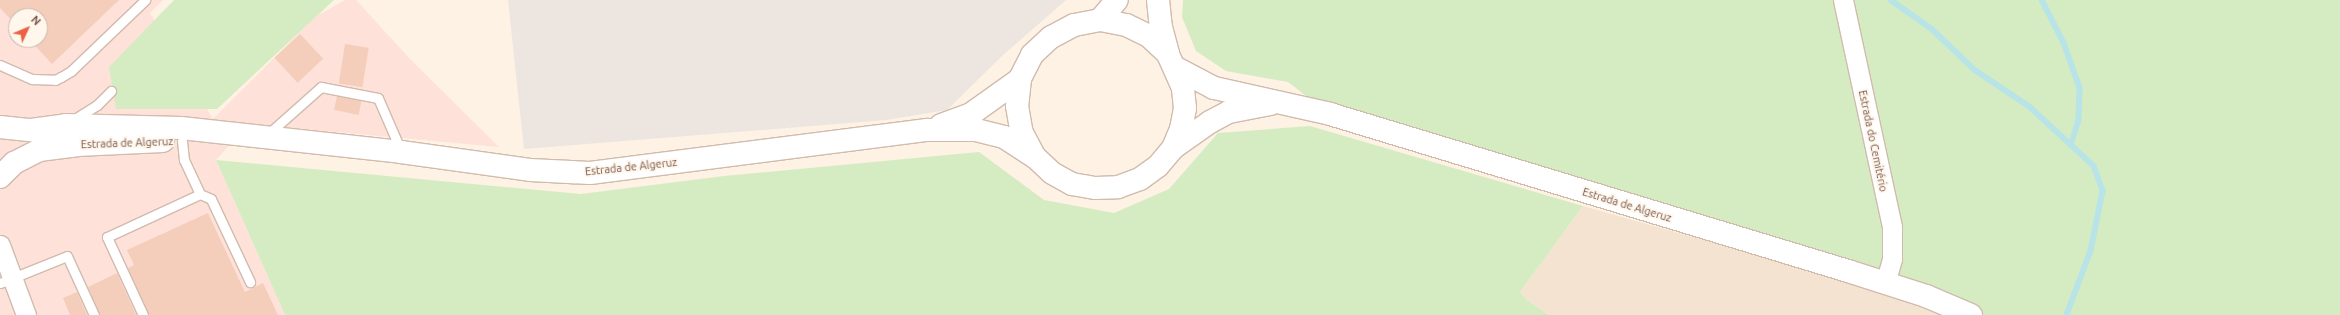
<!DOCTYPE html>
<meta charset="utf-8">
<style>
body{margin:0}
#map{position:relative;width:2340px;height:315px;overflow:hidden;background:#fdf2e4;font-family:Ubuntu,sans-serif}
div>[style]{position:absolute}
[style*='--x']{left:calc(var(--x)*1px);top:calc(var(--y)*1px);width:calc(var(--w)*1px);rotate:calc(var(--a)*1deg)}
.residential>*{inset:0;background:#f5e3d2}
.commercial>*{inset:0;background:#fee1d8}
.industrial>*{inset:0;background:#ede5df}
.green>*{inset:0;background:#d5ecc2}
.stream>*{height:5.5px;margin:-2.75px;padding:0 2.75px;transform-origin:2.75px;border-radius:2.75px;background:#b8e4e8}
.building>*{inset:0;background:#f4cebb;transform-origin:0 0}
.roads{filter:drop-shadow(1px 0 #d1bbad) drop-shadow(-1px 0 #d1bbad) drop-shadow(0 1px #d1bbad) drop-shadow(0 -1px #d1bbad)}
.lane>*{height:9px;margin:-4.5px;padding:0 4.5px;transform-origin:4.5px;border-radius:4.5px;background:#fff}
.street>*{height:19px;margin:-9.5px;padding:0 9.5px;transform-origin:9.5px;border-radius:9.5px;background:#fff}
.secondary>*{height:22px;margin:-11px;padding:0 11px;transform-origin:11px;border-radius:11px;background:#fff}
span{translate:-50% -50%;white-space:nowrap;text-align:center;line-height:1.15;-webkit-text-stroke:3.5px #fff6ec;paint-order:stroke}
.street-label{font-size:11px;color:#775649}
.north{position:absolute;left:8px;top:8px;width:40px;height:40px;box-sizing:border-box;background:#fff6ec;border:1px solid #c9b6ab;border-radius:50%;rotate:46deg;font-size:11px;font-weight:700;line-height:16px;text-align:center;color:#775649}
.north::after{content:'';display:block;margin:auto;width:14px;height:18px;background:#ec6045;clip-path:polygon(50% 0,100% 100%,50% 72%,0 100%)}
</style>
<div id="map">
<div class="residential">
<div style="clip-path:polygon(1583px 206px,1877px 289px,1939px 315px,1549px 315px,1527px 300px,1520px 292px)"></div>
</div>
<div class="commercial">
<div style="clip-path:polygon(evenodd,0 0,163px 0,150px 13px,213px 119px,315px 17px,345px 0,356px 0,411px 60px,499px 147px,248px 124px,216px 160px,285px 315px,0 315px,0 0,16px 16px,40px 16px,40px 40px,16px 40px,16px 16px)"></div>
</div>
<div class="industrial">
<div style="clip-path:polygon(508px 0,1066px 0,1003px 55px,947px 110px,886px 120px,524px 149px)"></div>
</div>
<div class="green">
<div style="clip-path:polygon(174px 0,334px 0,217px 109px,116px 109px,109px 67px)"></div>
<div style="clip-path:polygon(1183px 0,2340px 0,2340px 315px,1973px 315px,1314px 102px,1288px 82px,1226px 71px,1196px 51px,1182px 17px)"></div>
<div style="clip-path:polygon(1310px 126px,1583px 206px,1520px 292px,1527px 300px,1549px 315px,285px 315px,216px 160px,581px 194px,724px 176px,979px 152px,1044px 200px,1114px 213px,1169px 189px,1218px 133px)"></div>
</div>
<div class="stream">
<div style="--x:1891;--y:0;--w:50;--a:35.3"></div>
<div style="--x:1932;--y:29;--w:59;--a:43.6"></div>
<div style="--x:1975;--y:70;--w:66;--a:33.9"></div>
<div style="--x:2030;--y:107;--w:87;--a:42.7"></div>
<div style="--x:2094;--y:166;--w:27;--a:70"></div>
<div style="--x:2103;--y:191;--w:61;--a:101.3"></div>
<div style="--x:2091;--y:251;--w:68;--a:110.6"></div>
<div style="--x:2042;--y:0;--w:48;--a:62.9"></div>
<div style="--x:2064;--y:43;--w:48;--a:70.4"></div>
<div style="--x:2080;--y:88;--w:32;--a:92"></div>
<div style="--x:2079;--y:120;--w:24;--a:107"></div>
</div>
<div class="building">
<div style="clip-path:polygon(0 0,119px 0,52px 64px,30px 40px,40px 40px,40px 16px,16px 16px,16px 25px,0 8px)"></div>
<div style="left:300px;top:34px;width:34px;height:35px;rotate:47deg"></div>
<div style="left:345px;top:44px;width:24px;height:40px;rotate:9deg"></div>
<div style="left:337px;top:96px;width:25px;height:14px;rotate:12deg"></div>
<div style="clip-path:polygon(208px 213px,245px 292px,263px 283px,278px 315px,149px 315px,128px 268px,134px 265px,127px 250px)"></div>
<div style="clip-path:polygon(117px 273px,136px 315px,100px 315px,88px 287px)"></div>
<div style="clip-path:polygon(77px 292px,87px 315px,70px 315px,63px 298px)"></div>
</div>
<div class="roads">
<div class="lane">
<div style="--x:0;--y:65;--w:35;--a:24"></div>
<div style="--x:32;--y:79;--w:23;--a:2"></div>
<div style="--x:55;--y:80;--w:7;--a:-27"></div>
<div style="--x:61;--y:77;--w:12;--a:-31"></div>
<div style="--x:71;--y:71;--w:103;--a:-43.8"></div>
<div style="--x:73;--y:120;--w:28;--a:-32"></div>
<div style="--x:97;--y:105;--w:20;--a:-45"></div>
<div style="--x:268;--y:134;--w:71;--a:-41.6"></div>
<div style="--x:321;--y:87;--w:58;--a:10.9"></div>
<div style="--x:378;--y:98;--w:58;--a:66.5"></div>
<div style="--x:200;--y:194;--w:12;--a:24"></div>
<div style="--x:211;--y:199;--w:92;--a:64.8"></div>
<div style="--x:0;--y:283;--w:72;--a:-21.9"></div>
<div style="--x:67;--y:256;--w:65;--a:65.4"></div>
<div style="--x:143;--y:315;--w:86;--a:-114.8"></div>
<div style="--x:107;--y:237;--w:102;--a:-24.8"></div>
<div style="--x:200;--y:194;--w:38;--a:-115"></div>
<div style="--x:184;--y:160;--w:19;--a:-96"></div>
</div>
<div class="street">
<div style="--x:1843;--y:0;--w:232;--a:77.8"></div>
<div style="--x:1892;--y:227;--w:32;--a:90"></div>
<div style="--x:1892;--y:259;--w:25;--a:106"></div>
<div style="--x:0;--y:245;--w:75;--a:69.6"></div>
</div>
<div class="secondary">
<div style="--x:1158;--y:0;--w:27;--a:84"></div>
<div style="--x:1161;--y:27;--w:28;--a:75"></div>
<div style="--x:1100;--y:20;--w:26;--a:-50"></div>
<div style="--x:1176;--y:68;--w:43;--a:27.8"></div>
<div style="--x:1214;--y:88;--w:119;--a:12.6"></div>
<div style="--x:1330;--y:114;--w:541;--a:16.86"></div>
<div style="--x:1848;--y:271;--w:82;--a:17.8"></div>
<div style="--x:1926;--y:296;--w:49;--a:22.9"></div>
<div style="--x:941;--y:125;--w:32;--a:-20"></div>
<div style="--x:971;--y:114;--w:60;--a:-35.5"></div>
<div style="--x:0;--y:127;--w:31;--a:6"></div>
<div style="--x:31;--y:130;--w:34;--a:-8"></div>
<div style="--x:65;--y:125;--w:116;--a:1.5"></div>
<div style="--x:181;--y:128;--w:221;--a:6.2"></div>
<div style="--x:401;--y:152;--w:130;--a:7.9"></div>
<div style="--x:530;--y:170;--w:60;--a:2.9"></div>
<div style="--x:590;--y:173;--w:340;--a:-7.3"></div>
<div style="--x:927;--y:130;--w:49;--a:0"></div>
<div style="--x:976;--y:130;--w:29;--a:14"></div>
<div style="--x:1004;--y:137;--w:37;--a:33"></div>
<div style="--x:1035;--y:157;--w:23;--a:43"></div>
<div style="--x:1052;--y:173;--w:23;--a:29"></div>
<div style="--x:1072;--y:184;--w:23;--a:10"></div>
<div style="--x:1095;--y:188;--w:23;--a:-2"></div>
<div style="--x:1118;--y:187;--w:23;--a:-20"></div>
<div style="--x:1140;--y:179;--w:22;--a:-36"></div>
<div style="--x:1158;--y:166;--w:23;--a:-50"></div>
<div style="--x:1173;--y:148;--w:21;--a:-67"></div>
<div style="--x:1181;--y:129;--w:21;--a:-79"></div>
<div style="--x:1185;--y:108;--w:20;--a:-96"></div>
<div style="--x:1183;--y:88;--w:37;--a:-114"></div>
<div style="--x:1168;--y:54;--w:26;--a:-137"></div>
<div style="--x:1149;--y:36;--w:25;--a:-154"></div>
<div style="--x:1126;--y:25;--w:26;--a:-169"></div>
<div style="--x:1100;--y:20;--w:26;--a:169"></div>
<div style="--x:1074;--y:25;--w:26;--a:152"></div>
<div style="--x:1051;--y:37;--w:26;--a:137"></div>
<div style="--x:1032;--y:55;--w:27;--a:117"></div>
<div style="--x:1020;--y:79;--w:27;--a:96"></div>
<div style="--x:1017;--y:106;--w:27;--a:80"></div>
<div style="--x:1022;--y:133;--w:27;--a:62"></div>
<div style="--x:1173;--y:148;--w:45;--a:-35.1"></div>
<div style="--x:1210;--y:122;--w:21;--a:-28"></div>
<div style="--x:1229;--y:112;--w:42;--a:-11"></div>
<div style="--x:0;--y:177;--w:20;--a:-45"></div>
<div style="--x:14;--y:163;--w:28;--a:-27"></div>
<div style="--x:39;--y:150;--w:38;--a:-7"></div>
<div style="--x:77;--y:145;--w:86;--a:-2.7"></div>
</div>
</div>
<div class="street-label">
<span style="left:1873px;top:141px;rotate:78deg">Estrada do Cemitério</span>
<span style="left:127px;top:143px;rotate:-2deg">Estrada de Algeruz</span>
<span style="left:631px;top:167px;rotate:-6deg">Estrada de Algeruz</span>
<span style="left:1627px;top:205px;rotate:17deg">Estrada de Algeruz</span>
</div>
<div class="north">N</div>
</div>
